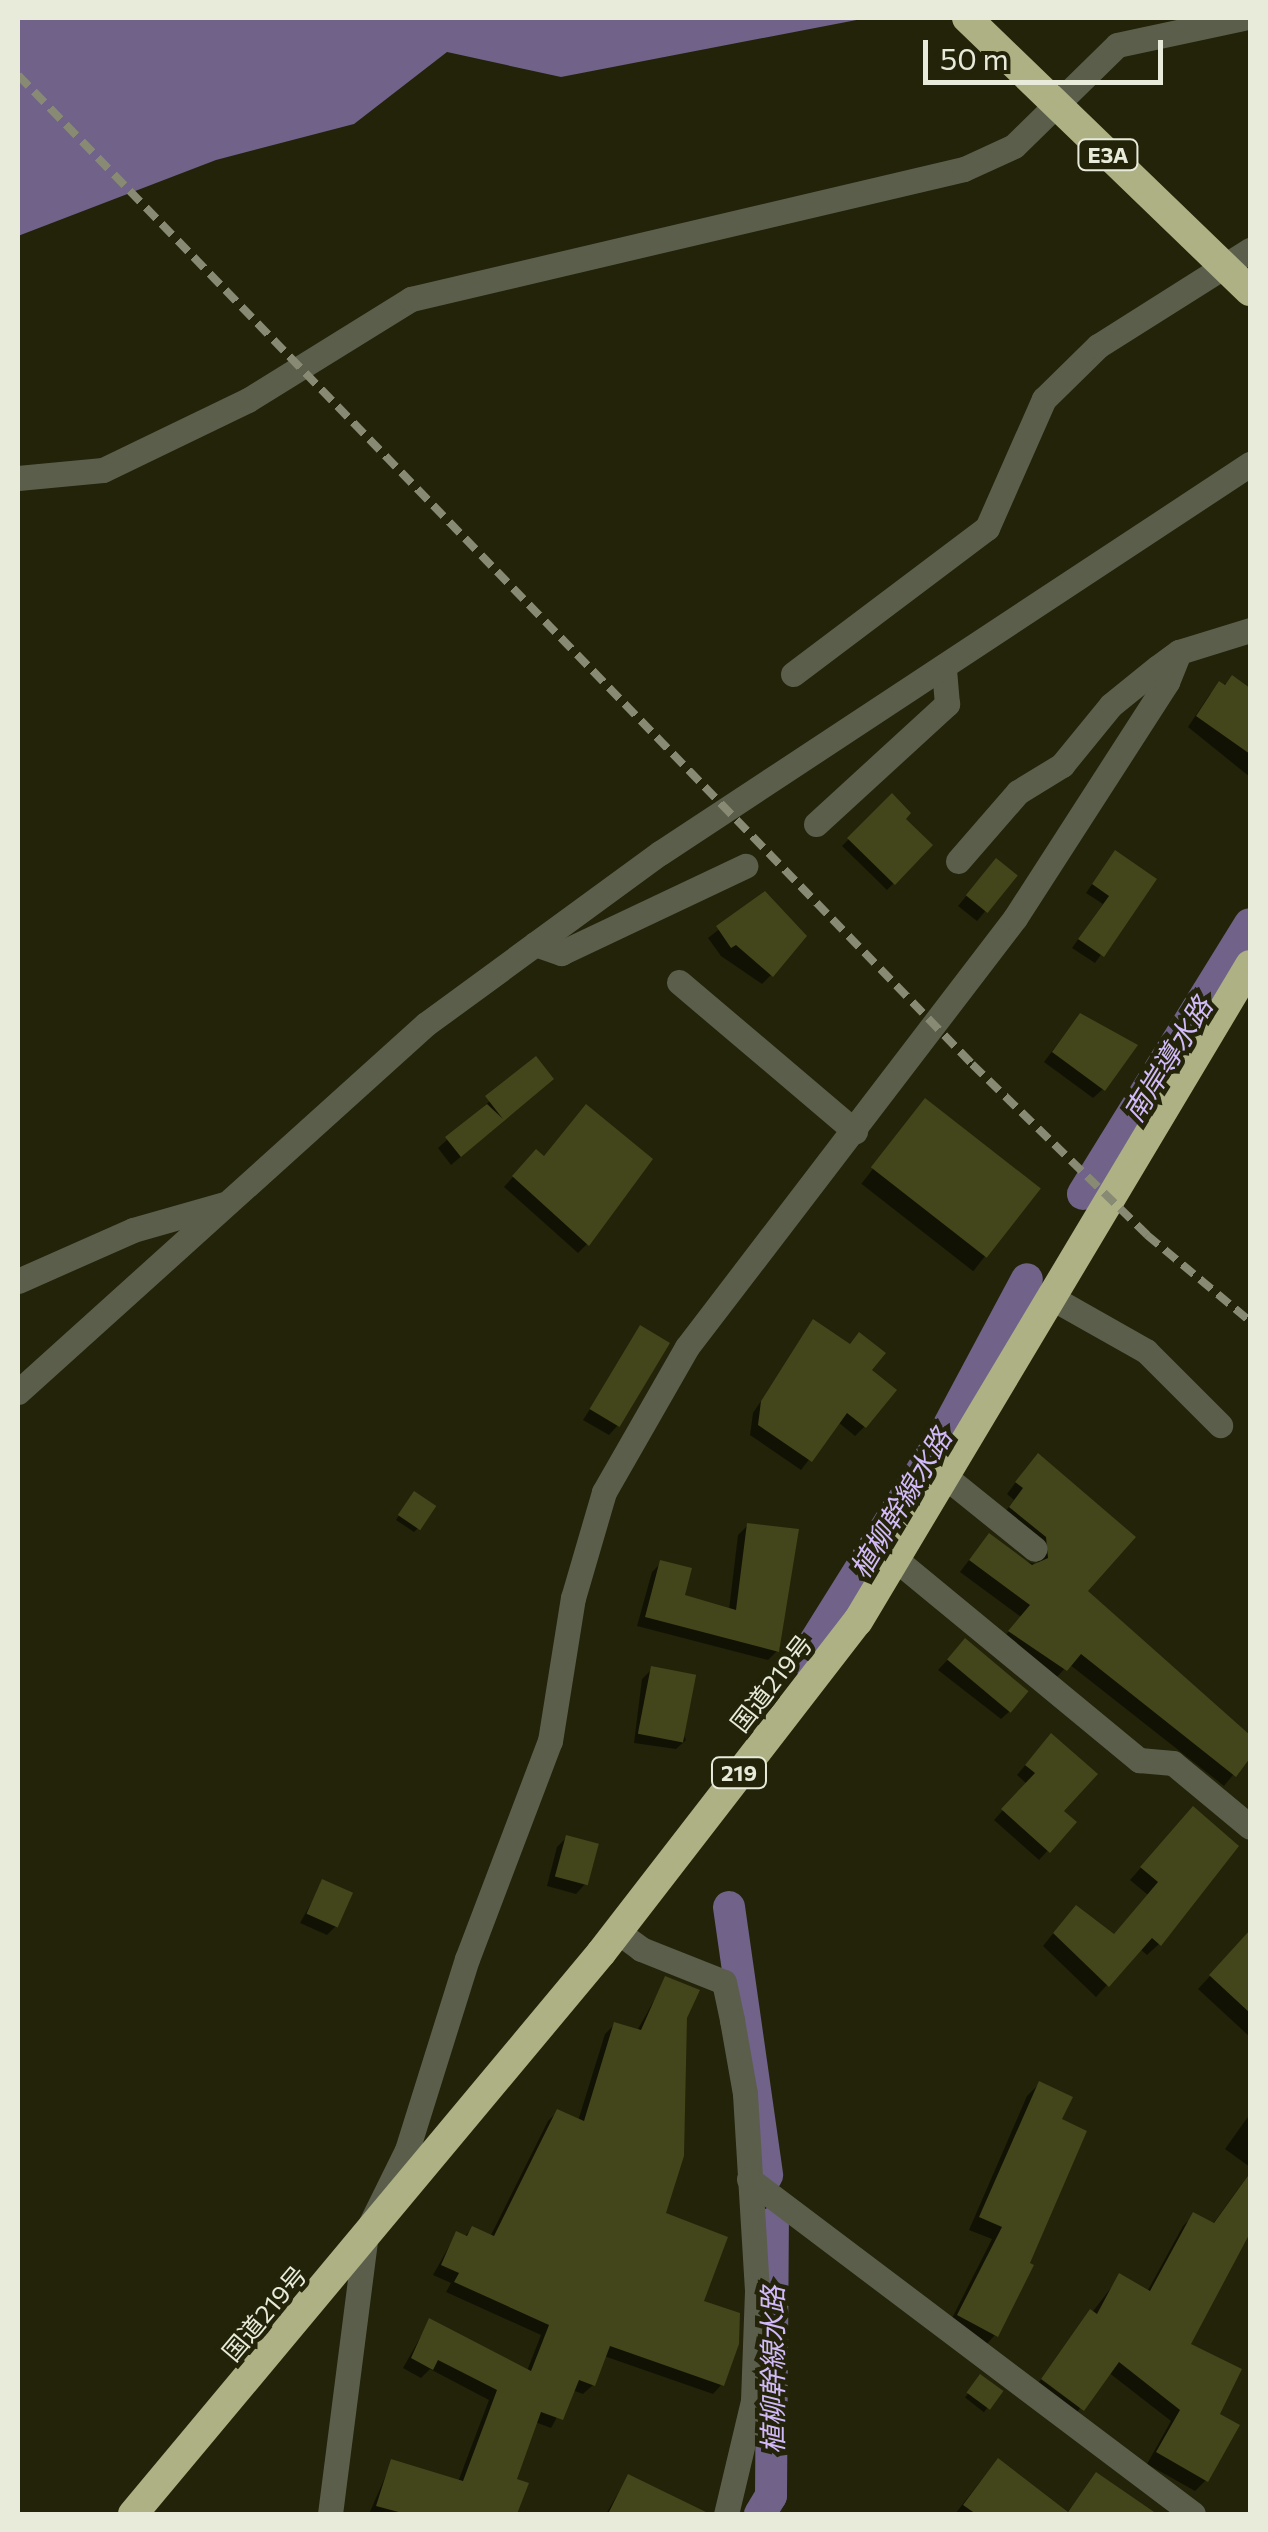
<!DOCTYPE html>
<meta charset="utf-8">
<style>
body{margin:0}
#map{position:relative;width:1268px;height:2532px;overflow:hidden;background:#222308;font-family:Commissioner,"Noto Sans JP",sans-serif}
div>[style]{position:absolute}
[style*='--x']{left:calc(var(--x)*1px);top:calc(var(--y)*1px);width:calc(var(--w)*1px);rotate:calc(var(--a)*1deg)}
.water>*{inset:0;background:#706288}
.shadow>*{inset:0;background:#0007;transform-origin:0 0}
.canal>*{height:32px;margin:-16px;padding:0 16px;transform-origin:16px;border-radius:16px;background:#706288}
.building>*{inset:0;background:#43451b;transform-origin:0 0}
.minor>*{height:25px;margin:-12.5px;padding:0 12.5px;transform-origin:12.5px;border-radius:12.5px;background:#5c5e4c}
.highway>*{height:30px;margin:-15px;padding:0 15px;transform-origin:15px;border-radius:15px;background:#aeb184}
.rail>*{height:8px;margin-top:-4px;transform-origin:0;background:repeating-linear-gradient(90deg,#888a74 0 15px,transparent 0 23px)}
.highway-bridge>*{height:30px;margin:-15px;padding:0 15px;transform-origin:15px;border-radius:15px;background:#aeb184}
span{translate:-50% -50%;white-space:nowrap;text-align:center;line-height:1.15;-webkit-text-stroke:9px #222308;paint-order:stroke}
.shield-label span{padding:2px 8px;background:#222308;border:2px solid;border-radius:8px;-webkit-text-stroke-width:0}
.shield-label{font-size:22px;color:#e9ebda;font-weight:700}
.street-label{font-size:25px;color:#e9ebda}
.water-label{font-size:28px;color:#d2bafa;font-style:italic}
.frame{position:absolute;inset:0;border:20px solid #e9ebda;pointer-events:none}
.scale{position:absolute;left:923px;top:40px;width:240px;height:45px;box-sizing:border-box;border:5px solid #e9ebda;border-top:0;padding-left:12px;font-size:30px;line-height:35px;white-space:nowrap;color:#e9ebda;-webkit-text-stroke:8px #222308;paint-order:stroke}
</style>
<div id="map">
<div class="water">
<div style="clip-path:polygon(18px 18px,867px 18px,561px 77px,447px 52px,354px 124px,216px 160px,18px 236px)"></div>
</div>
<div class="shadow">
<div style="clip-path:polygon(1232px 679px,1250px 695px,1250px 777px,1188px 727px,1210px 694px)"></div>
<div style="clip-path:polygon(892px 796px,902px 819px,930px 845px,887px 890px,842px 846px)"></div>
<div style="clip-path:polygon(1108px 861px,1154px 880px,1095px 963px,1072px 948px,1103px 904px,1086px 893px)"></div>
<div style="clip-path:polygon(987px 871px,1014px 877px,977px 921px,958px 906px)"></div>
<div style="clip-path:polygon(764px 894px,771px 975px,762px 984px,721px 956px,708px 938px)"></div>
<div style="clip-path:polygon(1071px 1026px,1103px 1089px,1093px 1098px,1044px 1062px)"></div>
<div style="clip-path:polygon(535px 1060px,541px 1088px,451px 1165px,438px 1148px)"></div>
<div style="left:926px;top:1101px;width:142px;height:105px;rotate:38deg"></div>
<div style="clip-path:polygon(527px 1161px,587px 1244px,578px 1253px,504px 1187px)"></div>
<div style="clip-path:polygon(813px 1322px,869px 1371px,864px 1427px,855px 1436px,838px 1422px,801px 1470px,750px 1435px,753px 1413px)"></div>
<div style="clip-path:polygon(641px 1329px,618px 1425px,609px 1435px,583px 1420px)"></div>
<div style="clip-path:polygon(1027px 1467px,1084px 1591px,1250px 1738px,1250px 1754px,1224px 1786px,1069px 1664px,1054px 1680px,999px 1643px,1021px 1617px,960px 1572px,979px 1547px,1038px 1565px,1036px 1548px,1000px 1519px,1014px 1500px,1007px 1494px)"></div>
<div style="clip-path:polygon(410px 1498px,418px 1528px,414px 1532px,396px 1520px)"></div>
<div style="clip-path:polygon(747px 1526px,777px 1651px,768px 1660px,637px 1626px,652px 1572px,661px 1563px,682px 1597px,729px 1610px,738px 1535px)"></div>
<div style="clip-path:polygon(965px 1641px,1011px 1710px,1001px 1719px,938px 1670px)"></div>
<div style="clip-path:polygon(652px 1669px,686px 1740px,676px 1749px,634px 1743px,642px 1679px)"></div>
<div style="clip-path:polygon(1042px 1745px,1061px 1811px,1073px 1823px,1039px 1860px,994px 1820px,1027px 1784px,1017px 1775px)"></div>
<div style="clip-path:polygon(1182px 1821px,1159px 1944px,1147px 1955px,1140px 1949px,1096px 1997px,1043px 1946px,1064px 1920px,1113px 1937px,1148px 1895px,1130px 1880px)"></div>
<div style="clip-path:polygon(566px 1838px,585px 1884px,576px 1894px,547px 1886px,557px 1847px)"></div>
<div style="clip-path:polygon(323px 1882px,336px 1926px,327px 1935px,300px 1923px)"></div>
<div style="clip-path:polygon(1250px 1933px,1250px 2037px,1198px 1989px)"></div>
<div style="clip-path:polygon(666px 1979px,684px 2018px,663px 2214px,701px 2302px,722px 2384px,713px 2394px,604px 2356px,593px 2385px,583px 2394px,572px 2390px,551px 2428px,535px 2422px,513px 2480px,525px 2485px,514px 2514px,369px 2514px,392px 2461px,458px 2482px,489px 2400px,430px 2369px,421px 2378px,403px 2368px,429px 2322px,527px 2371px,541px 2335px,446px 2292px,451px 2283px,433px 2275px,456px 2234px,464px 2237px,472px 2229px,490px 2237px,548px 2121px,557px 2112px,578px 2121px,605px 2034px,615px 2024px,637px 2031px)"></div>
<div style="clip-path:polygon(1039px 2084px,1059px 2121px,995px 2335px,984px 2347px,947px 2328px,992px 2239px,969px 2230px,1027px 2096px)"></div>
<div style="clip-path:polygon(1250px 2114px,1250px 2167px,1225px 2149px)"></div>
<div style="clip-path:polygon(1250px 2173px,1250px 2227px,1188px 2345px,1217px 2415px,1206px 2480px,1195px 2491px,1147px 2464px,1171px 2421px,1108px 2372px,1071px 2420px,1032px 2391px,1120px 2276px,1147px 2292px,1183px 2226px,1194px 2215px,1212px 2225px)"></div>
<div style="left:981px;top:2377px;width:24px;height:26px;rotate:38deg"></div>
<div style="clip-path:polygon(987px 2473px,1066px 2514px,1096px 2475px,1153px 2514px,955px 2514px)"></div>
<div style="clip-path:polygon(628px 2477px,675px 2500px,668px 2514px,606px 2514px)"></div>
</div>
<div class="canal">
<div style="--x:1083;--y:1194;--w:317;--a:-58.3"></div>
<div style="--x:804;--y:1659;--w:261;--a:-58"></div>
<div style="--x:942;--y:1438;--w:180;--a:-61.9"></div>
<div style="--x:729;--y:1907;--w:271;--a:81.9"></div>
<div style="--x:760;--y:2514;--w:21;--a:-59"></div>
<div style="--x:771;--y:2496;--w:273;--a:-89.6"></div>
</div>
<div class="building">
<div style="clip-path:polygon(1232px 675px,1250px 688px,1250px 754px,1196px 716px,1219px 681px,1225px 685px)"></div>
<div style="clip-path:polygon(892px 793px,911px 813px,906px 819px,933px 845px,895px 885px,847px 838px)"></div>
<div style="clip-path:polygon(1115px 850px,1157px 879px,1104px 957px,1078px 939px,1109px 896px,1092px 884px)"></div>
<div style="left:996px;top:858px;width:28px;height:48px;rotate:39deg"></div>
<div style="clip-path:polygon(765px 891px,807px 936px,773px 977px,736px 945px,731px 948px,716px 926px)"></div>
<div style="clip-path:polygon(1080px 1013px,1138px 1045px,1105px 1091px,1052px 1052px)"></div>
<div style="clip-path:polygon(536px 1056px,554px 1079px,461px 1157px,445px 1137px,487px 1104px,503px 1119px,485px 1096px)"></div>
<div style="left:925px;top:1098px;width:147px;height:88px;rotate:38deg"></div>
<div style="clip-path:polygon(586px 1104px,653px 1159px,589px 1246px,512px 1176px,536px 1149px,544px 1156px)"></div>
<div style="clip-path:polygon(813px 1319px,850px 1344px,859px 1332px,886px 1353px,872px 1370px,897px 1390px,866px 1428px,847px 1413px,812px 1462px,758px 1425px,761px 1401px)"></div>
<div style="left:640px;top:1325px;width:35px;height:98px;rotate:31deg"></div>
<div style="clip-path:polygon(1038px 1453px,1136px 1537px,1088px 1591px,1250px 1735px,1250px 1758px,1236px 1777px,1081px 1654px,1067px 1671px,1008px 1631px,1030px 1605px,969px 1560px,989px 1533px,1032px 1565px,1048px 1558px,1046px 1537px,1009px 1507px,1023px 1488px,1015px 1482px)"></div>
<div style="left:414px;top:1491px;width:27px;height:29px;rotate:34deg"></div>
<div style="clip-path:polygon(747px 1523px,799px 1529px,779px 1652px,645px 1617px,660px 1560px,692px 1568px,685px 1595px,736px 1610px)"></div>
<div style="left:965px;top:1638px;width:83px;height:28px;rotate:40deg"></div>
<div style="left:651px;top:1666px;width:46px;height:69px;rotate:11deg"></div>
<div style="clip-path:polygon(1051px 1733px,1098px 1774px,1064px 1811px,1077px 1822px,1050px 1853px,1001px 1809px,1035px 1773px,1025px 1765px)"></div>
<div style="clip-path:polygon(1193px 1806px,1239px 1846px,1161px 1946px,1152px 1938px,1109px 1987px,1053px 1933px,1076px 1905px,1114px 1934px,1158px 1882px,1140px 1867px)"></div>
<div style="left:566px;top:1835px;width:34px;height:43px;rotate:15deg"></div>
<div style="left:322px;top:1879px;width:34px;height:38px;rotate:24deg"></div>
<div style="clip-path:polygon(1250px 1930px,1250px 2013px,1209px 1975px)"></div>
<div style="clip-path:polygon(665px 1976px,700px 1990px,687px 2018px,684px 2156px,666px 2213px,728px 2237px,704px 2301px,740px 2313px,739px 2344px,724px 2386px,610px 2346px,595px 2386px,579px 2380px,563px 2420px,541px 2412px,517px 2479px,529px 2483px,517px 2514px,406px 2514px,376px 2506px,391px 2459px,463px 2481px,497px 2390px,438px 2360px,433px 2370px,411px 2358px,429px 2318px,531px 2371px,549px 2325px,454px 2282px,459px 2273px,441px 2265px,456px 2231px,467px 2236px,472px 2226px,494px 2236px,557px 2109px,584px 2121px,614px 2022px,641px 2030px)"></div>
<div style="clip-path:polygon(1039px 2081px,1073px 2097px,1062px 2119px,1087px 2131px,1030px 2263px,1034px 2265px,998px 2337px,957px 2315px,1002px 2227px,979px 2217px)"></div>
<div style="clip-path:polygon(1250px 2173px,1250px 2233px,1191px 2344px,1242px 2369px,1220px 2414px,1240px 2425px,1208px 2482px,1156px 2452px,1180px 2410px,1119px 2362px,1084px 2411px,1041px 2379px,1090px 2309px,1097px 2314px,1119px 2273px,1150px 2291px,1193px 2212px,1214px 2223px)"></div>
<div style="left:980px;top:2374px;width:29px;height:23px;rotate:36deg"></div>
<div style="clip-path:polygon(998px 2458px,1068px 2512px,1096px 2472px,1157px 2514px,976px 2514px,963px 2505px)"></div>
<div style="clip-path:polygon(628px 2474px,710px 2514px,608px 2514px)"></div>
</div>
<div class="minor">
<div style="--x:18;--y:478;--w:85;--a:-5.4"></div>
<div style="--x:103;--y:470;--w:161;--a:-25.8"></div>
<div style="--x:248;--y:400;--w:192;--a:-31.8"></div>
<div style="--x:411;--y:299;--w:568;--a:-13.23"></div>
<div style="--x:964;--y:169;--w:55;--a:-24.7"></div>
<div style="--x:1014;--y:146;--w:144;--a:-44.4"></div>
<div style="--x:1117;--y:45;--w:129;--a:-12.1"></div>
<div style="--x:793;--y:674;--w:243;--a:-37"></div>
<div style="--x:987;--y:528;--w:141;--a:-66.2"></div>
<div style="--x:1044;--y:399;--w:76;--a:-44.5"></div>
<div style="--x:1098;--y:346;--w:180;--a:-32.3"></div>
<div style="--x:816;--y:824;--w:178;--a:-42.5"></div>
<div style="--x:947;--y:704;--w:37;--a:-95"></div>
<div style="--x:958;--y:861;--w:91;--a:-49"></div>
<div style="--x:1018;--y:792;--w:52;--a:-31.5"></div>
<div style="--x:1062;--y:765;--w:77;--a:-50.8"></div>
<div style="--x:1111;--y:705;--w:60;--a:-39"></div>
<div style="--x:1158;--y:667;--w:26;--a:-36"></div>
<div style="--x:1179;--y:652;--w:74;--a:-17.2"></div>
<div style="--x:535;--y:944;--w:28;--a:19"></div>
<div style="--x:561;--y:953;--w:204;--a:-25.3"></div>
<div style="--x:679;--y:982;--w:231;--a:40.3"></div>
<div style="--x:18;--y:1281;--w:126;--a:-23.9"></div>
<div style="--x:133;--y:1230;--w:95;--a:-15.9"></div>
<div style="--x:1054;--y:1299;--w:106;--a:29.5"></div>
<div style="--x:1146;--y:1351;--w:105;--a:45"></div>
<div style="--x:18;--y:1392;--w:549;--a:-42.05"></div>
<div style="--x:426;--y:1024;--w:290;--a:-36.2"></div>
<div style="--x:660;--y:853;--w:707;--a:-33.4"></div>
<div style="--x:942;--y:1474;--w:119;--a:38.9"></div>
<div style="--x:894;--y:1558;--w:318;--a:39.5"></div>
<div style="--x:1139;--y:1760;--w:34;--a:5"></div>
<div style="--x:1173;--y:1763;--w:100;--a:39.7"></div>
<div style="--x:618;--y:1932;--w:29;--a:36"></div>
<div style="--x:641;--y:1949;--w:89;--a:21.7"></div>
<div style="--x:724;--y:1982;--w:39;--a:78"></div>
<div style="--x:732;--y:2020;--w:75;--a:80"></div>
<div style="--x:745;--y:2094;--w:197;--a:86.5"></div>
<div style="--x:757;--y:2291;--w:110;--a:92.1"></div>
<div style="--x:753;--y:2401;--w:116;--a:103.4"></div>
<div style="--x:749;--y:2179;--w:556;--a:37.03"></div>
<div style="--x:330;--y:2514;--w:283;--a:-82.7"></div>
<div style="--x:366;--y:2233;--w:93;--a:-63.7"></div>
<div style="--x:407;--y:2150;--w:200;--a:-72.6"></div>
<div style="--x:467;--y:1959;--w:233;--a:-69.2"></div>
<div style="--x:550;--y:1741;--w:145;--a:-80.9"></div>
<div style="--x:573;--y:1598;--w:110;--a:-73.7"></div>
<div style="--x:604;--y:1492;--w:167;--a:-60.2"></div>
<div style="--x:687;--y:1347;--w:540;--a:-52.6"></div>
<div style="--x:1015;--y:918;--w:281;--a:-57.2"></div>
<div style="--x:1167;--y:682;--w:32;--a:-68"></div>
</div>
<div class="highway">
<div style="--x:133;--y:2514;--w:731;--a:-50.16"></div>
<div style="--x:601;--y:1953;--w:420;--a:-52.3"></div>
<div style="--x:858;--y:1621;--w:764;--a:-59.14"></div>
</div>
<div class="rail">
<div style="--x:18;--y:75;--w:1374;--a:46.03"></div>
<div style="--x:972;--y:1064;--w:245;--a:44.3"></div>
<div style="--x:1147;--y:1235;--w:134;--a:39.9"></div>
</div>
<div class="highway-bridge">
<div style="--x:967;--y:18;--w:393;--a:44"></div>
</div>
<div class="shield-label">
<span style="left:1108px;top:155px">E3A</span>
<span style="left:739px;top:1773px">219</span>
</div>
<div class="street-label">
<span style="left:771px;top:1683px;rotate:-52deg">国道219号</span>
<span style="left:264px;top:2313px;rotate:-50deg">国道219号</span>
</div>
<div class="water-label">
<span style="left:1167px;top:1059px;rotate:-58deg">南岸導水路</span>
<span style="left:900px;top:1503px;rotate:-59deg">植柳幹線水路</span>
<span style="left:772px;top:2370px;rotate:-90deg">植柳幹線水路</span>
</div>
<div class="frame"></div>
<div class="scale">50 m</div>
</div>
